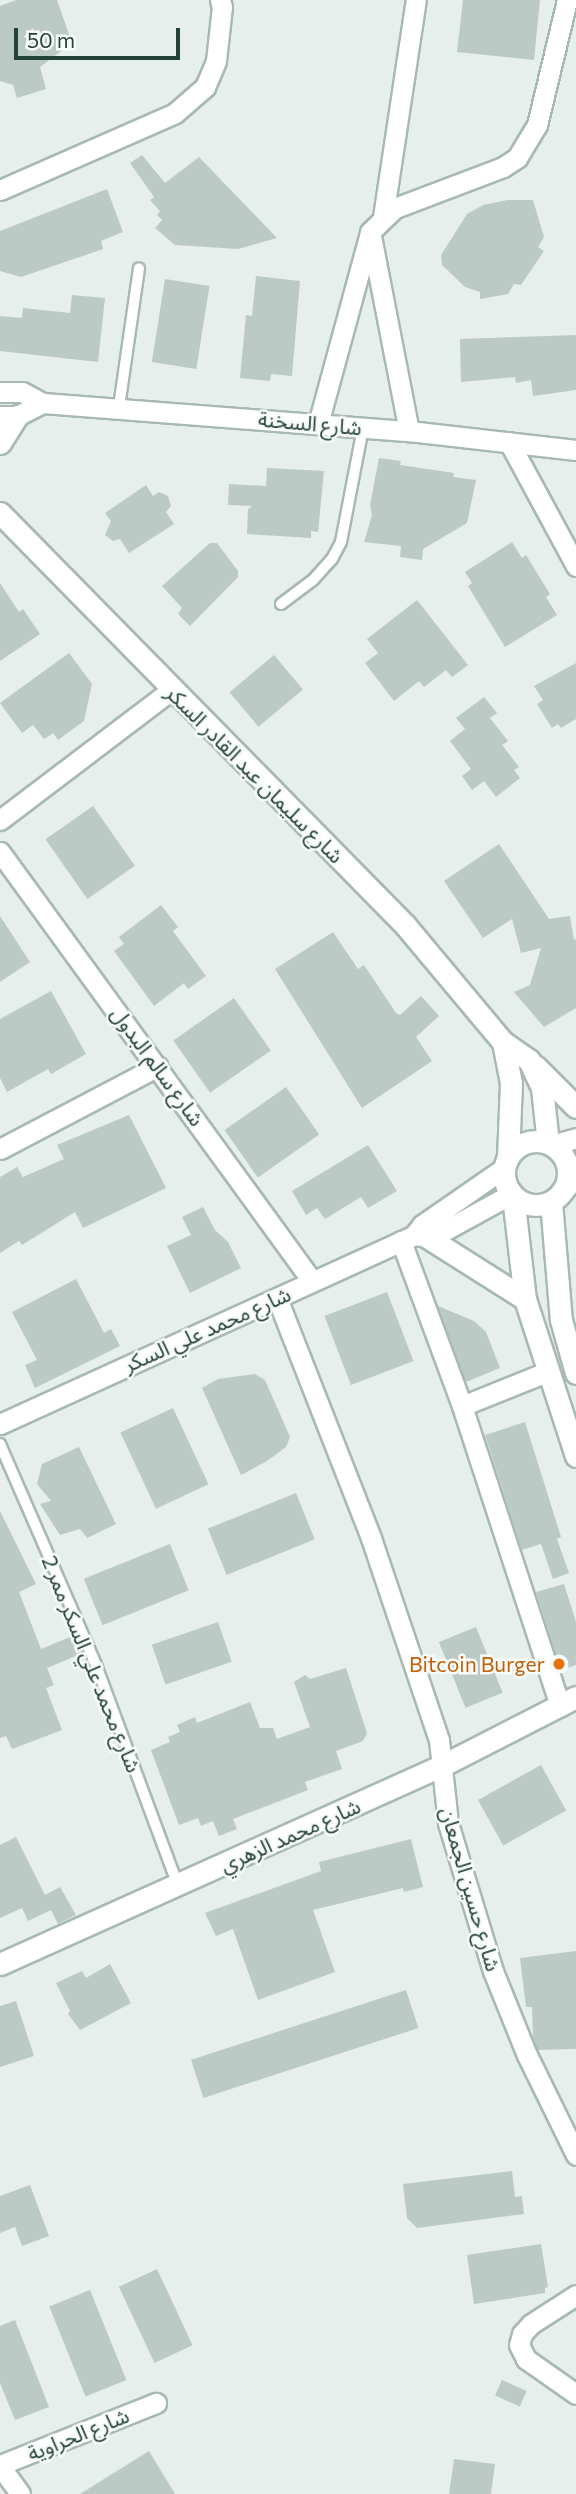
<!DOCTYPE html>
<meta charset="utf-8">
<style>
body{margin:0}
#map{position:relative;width:576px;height:2494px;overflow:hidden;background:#e6efeb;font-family:Commissioner,"Noto Sans Arabic",sans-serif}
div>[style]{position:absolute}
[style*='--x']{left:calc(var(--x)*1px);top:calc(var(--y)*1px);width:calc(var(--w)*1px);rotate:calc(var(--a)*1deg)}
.building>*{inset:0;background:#bbcac4;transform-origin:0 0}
.roads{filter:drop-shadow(2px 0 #a8b8b2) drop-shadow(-2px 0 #a8b8b2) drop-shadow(0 2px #a8b8b2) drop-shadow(0 -2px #a8b8b2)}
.lane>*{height:10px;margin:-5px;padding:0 5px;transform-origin:5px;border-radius:5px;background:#fff}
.street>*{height:19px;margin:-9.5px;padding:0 9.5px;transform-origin:9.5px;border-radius:9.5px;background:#fff}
.secondary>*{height:21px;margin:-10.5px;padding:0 10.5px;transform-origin:10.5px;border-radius:10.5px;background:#fff}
.secondary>.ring{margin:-10.5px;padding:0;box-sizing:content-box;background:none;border:21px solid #fff;border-radius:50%}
.dots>*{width:19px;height:19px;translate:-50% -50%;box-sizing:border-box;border:4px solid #f7fbf9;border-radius:50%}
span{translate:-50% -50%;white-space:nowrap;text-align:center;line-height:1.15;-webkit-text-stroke:5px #f7fbf9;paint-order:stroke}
.street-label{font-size:21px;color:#24423a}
.food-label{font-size:21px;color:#c56008}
.right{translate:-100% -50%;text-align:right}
.scale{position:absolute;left:14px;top:28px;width:166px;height:32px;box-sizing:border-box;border:4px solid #24423a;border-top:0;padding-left:9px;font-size:21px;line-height:24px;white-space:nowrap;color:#24423a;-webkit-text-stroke:5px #f7fbf9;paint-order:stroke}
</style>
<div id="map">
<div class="building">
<div style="clip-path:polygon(16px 0,57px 0,72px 43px,40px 67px,46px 89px,17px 98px,13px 85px,0 81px,0 6px)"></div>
<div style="clip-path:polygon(463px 0,540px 0,534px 60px,457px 52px)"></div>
<div style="clip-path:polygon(142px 155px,165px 183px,199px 157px,277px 238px,238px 249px,175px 245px,155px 228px,162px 220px,157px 215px,160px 211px,150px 200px,154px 197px,130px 163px)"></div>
<div style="clip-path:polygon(107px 189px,123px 232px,101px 241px,103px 249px,21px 277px,0 271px,0 231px)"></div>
<div style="clip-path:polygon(508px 200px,533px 200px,544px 237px,538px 247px,544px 251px,521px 285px,514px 284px,508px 294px,480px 299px,480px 292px,465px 287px,442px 265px,441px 255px,467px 214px,483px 205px)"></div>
<div style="clip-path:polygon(256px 276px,300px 281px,292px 376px,271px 374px,270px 381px,240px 378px,246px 315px,252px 316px)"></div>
<div style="left:165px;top:279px;width:45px;height:84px;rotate:9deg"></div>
<div style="clip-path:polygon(72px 295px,105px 298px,98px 362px,0 351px,0 316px,22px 318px,23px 308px,70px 313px)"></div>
<div style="clip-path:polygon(576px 335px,576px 390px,533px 396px,531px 380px,516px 383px,515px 377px,461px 382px,460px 339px)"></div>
<div style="clip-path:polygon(379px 458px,401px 461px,400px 465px,454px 473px,453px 477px,476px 480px,467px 523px,423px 549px,422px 560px,400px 557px,401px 546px,364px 542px,372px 515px,370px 505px)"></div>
<div style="clip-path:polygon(267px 468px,324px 471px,318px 532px,311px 531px,311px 538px,247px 534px,248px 509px,252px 506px,228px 505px,229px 484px,266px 486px)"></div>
<div style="clip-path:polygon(146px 485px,153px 496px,159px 492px,168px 496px,171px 506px,166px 512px,174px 524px,129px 553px,120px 539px,113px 541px,105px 535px,111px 521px,105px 513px)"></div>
<div style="clip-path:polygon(512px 542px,522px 558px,526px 555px,550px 594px,546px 597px,557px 615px,505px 647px,468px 586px,472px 583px,465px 572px)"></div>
<div style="clip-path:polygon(210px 543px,217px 543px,238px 571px,238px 577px,190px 626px,178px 614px,182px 608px,162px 586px)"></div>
<div style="clip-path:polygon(0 583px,19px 612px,23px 609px,40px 634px,0 661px)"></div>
<div style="clip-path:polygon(417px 600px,468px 665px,452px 677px,446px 670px,424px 687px,419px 681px,394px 701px,365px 663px,378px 653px,367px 639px)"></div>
<div style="clip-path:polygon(69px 653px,92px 684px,84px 721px,58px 740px,53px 733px,44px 739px,33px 725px,22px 733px,0 703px)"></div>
<div style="left:274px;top:655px;width:45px;height:58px;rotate:50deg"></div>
<div style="clip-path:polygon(576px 663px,576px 719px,561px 728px,558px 724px,552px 728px,537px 704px,543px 700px,534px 686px)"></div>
<div style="clip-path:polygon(484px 697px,497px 713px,490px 718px,508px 741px,502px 745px,519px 767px,514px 770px,520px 778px,496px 797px,484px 781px,472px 790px,462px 776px,471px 769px,450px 741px,465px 729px,456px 718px)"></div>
<div style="left:93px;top:806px;width:73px;height:58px;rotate:55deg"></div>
<div style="clip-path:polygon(499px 844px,549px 919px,570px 916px,574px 940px,576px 939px,576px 1008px,544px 1027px,514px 992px,530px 985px,541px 948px,521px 953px,512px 919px,483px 938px,444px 881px)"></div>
<div style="clip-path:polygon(161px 905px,178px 927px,173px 931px,206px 976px,188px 989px,184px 983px,154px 1006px,114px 951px,124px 944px,119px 937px)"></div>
<div style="clip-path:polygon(0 916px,30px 962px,0 982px)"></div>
<div style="clip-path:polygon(333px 932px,358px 969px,364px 965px,396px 1013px,400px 1015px,421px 996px,439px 1016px,416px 1037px,432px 1061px,362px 1108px,275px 969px)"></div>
<div style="clip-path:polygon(51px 991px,86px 1054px,51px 1074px,48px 1069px,7px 1092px,0 1078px,0 1019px)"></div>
<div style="left:234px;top:998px;width:64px;height:74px;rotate:55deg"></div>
<div style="left:286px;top:1087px;width:58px;height:75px;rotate:55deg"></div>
<div style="clip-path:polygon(129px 1115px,166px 1188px,83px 1228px,75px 1212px,22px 1245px,19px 1241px,0 1253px,0 1177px,17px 1167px,23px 1177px,64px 1159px,57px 1145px)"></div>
<div style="clip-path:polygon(368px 1145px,397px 1191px,368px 1208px,361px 1197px,325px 1219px,317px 1208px,306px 1215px,292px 1191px)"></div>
<div style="clip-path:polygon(203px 1207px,215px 1230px,228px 1242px,241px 1268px,190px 1293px,167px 1246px,191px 1235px,182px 1217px)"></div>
<div style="clip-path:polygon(76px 1279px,104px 1333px,111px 1329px,120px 1346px,35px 1388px,25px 1365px,37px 1360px,12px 1312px)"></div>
<div style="left:387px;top:1292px;width:74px;height:67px;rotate:69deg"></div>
<div style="clip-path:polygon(438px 1306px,474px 1321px,486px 1332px,500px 1368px,466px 1382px)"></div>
<div style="clip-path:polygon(255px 1374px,265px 1380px,290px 1437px,286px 1447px,267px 1461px,241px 1475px,202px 1388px,218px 1379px)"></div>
<div style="left:173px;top:1408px;width:84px;height:58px;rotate:65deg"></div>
<div style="clip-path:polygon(525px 1422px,561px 1537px,557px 1539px,569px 1573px,553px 1579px,541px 1544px,522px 1550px,485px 1435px)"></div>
<div style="clip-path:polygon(79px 1447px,116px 1524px,87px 1538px,80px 1529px,60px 1535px,40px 1504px,51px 1501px,37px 1484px,42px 1464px)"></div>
<div style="left:296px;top:1493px;width:50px;height:95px;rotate:68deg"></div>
<div style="clip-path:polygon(0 1511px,36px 1584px,19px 1592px,41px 1649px,75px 1635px,83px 1653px,47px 1668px,54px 1685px,46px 1688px,62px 1730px,12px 1749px,6px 1736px,0 1738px)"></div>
<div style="left:170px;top:1544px;width:50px;height:93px;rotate:68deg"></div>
<div style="clip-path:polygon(564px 1584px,576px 1622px,576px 1665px,561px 1670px,536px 1592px)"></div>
<div style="left:218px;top:1622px;width:42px;height:70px;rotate:71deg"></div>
<div style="left:476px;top:1627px;width:71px;height:40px;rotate:68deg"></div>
<div style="clip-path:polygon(346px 1668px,367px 1733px,363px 1741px,336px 1751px,342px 1769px,305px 1782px,308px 1790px,233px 1819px,237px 1829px,219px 1836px,213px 1821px,201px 1826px,198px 1818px,179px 1825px,151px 1750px,170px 1742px,168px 1737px,180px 1732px,177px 1725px,195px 1717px,197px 1723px,250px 1702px,260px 1728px,273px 1728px,277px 1739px,310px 1727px,294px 1682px,305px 1675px,310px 1679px)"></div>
<div style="left:541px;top:1765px;width:52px;height:72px;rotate:61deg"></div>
<div style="clip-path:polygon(16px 1837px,45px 1895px,60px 1887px,76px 1915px,58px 1924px,51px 1910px,28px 1921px,22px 1908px,0 1918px,0 1845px)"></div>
<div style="clip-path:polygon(411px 1839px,423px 1887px,404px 1892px,403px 1888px,313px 1910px,335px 1972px,258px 2000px,233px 1929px,216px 1936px,205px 1913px,321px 1871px,319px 1862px)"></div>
<div style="clip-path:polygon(576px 1951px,576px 2049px,538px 2050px,533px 2037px,532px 2007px,526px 2007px,520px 1958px)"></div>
<div style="clip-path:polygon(110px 1964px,131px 2003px,80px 2030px,68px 2014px,70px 2011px,56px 1983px,82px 1971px,86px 1978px)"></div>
<div style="left:406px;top:1990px;width:40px;height:226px;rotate:72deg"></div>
<div style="clip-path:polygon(16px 2001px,34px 2056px,0 2067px,0 2006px)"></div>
<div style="clip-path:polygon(512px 2171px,515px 2197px,522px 2196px,524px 2214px,417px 2228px,407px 2218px,403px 2184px)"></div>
<div style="clip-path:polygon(30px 2185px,49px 2236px,22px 2246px,15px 2227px,0 2233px,0 2196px)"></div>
<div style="clip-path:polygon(541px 2244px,548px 2287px,545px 2288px,545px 2293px,474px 2304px,467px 2255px)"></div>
<div style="left:157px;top:2269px;width:84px;height:42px;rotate:65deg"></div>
<div style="left:90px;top:2290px;width:97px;height:44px;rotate:68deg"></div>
<div style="clip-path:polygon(15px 2320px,49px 2407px,15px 2420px,0 2383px,0 2326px)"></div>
<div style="left:502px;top:2380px;width:27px;height:17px;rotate:24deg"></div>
<div style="clip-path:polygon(149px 2451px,175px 2494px,80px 2494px)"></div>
<div style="clip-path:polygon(454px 2459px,495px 2464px,491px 2494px,449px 2494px)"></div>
</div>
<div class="roads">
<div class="lane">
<div style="--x:119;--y:407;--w:140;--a:-81.8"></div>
<div style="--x:281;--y:604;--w:40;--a:-37"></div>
<div style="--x:313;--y:580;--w:28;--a:-48"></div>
<div style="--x:332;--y:559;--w:19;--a:-62"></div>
<div style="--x:341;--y:542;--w:116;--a:-79.1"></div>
<div style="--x:0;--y:1444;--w:241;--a:66.5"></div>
<div style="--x:96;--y:1665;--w:235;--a:69.6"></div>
</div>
<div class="street">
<div style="--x:0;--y:190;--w:191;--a:-23.7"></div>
<div style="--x:175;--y:113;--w:40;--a:-41"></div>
<div style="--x:205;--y:87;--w:28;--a:-67"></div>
<div style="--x:216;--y:61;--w:54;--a:-83.7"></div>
<div style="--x:222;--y:7;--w:7;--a:-106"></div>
<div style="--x:383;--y:217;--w:219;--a:-81.4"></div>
<div style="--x:371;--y:236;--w:199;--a:79"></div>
<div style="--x:0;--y:392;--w:22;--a:0"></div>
<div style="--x:22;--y:392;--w:24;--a:28"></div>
<div style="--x:43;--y:403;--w:367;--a:4.4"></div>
<div style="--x:409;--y:431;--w:168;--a:6.5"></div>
<div style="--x:0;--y:416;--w:17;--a:0"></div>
<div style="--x:17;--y:416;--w:29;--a:-27"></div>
<div style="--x:318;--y:424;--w:199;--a:-74.8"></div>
<div style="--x:370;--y:232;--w:35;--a:-44"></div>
<div style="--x:395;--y:208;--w:116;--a:-20.8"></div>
<div style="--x:503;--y:167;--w:17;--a:-33"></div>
<div style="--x:517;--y:158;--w:39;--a:-59"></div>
<div style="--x:537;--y:125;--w:129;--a:-76.5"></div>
<div style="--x:509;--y:442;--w:141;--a:61.6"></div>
<div style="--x:0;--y:820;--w:215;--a:-37.2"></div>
<div style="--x:0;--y:852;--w:530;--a:53.97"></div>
<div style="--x:552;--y:1145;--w:25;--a:-16"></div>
<div style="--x:0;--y:1149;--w:178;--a:-27.7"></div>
<div style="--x:565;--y:1189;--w:16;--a:-47"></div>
<div style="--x:415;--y:1235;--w:12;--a:9"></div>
<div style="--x:427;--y:1237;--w:16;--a:-18"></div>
<div style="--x:442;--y:1232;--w:79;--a:-28.8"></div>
<div style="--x:401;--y:1241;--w:176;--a:69.7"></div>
<div style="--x:462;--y:1406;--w:316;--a:71.9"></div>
<div style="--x:277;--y:1298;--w:258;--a:68.6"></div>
<div style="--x:371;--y:1538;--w:213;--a:71.4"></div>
<div style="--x:439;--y:1740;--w:83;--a:83.8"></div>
<div style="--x:448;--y:1823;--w:155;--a:73.1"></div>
<div style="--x:493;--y:1971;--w:91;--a:68"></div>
<div style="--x:527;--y:2055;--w:111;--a:63.9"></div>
<div style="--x:462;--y:1406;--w:94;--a:-21.9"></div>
<div style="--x:0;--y:1424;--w:455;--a:-24.5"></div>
<div style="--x:414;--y:1235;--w:13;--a:-51"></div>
<div style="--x:422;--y:1225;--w:100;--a:-34.8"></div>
<div style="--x:576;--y:2295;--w:54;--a:147.2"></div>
<div style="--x:531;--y:2324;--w:13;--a:132"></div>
<div style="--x:522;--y:2334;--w:11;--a:105"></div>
<div style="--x:519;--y:2345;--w:16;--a:63"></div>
<div style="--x:526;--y:2359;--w:61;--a:35"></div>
<div style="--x:0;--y:2465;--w:168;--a:-21.7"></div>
<div style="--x:0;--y:2466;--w:34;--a:54"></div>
</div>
<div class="secondary">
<div style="--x:0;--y:443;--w:32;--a:-58"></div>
<div style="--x:0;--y:513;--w:578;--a:45.49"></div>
<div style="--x:405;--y:925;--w:153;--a:50.1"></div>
<div style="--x:503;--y:1042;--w:32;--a:35"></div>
<div style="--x:529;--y:1060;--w:31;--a:65"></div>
<div style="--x:542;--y:1088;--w:55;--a:83.8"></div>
<div style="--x:503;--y:1042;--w:42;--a:79"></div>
<div style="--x:511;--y:1083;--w:75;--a:92.3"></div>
<div style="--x:535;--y:1066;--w:58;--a:45"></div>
<div class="ring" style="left:504px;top:1141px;width:43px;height:43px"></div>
<div style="--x:513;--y:1196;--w:104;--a:83.4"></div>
<div style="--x:525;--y:1299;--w:165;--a:72"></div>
<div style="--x:551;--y:1202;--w:118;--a:85.2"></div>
<div style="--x:561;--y:1320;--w:55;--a:74.2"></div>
<div style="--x:427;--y:1237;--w:116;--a:32.3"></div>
<div style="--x:0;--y:1964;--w:486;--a:-24.2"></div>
<div style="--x:443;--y:1765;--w:149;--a:-27.1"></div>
</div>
</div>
<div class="dots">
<div style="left:559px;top:1664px;background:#e8710a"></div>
</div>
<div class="street-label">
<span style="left:310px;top:423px;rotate:5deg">شارع السخنة</span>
<span style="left:255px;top:774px;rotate:45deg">شارع سليمان عبد القادر السكر</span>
<span style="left:158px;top:1066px;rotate:54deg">شارع سالم البدول</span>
<span style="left:207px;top:1329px;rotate:-24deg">شارع محمد علي السكر</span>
<span style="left:92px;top:1664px;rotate:68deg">شارع محمد علي السكر ممر 2</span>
<span style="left:290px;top:1835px;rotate:-24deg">شارع محمد الزهري</span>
<span style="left:471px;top:1889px;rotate:74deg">شارع حسين الجمعان</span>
<span style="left:78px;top:2434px;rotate:-22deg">شارع الحراوية</span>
</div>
<div class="food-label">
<span class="right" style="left:545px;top:1664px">Bitcoin Burger</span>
</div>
<div class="scale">50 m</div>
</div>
